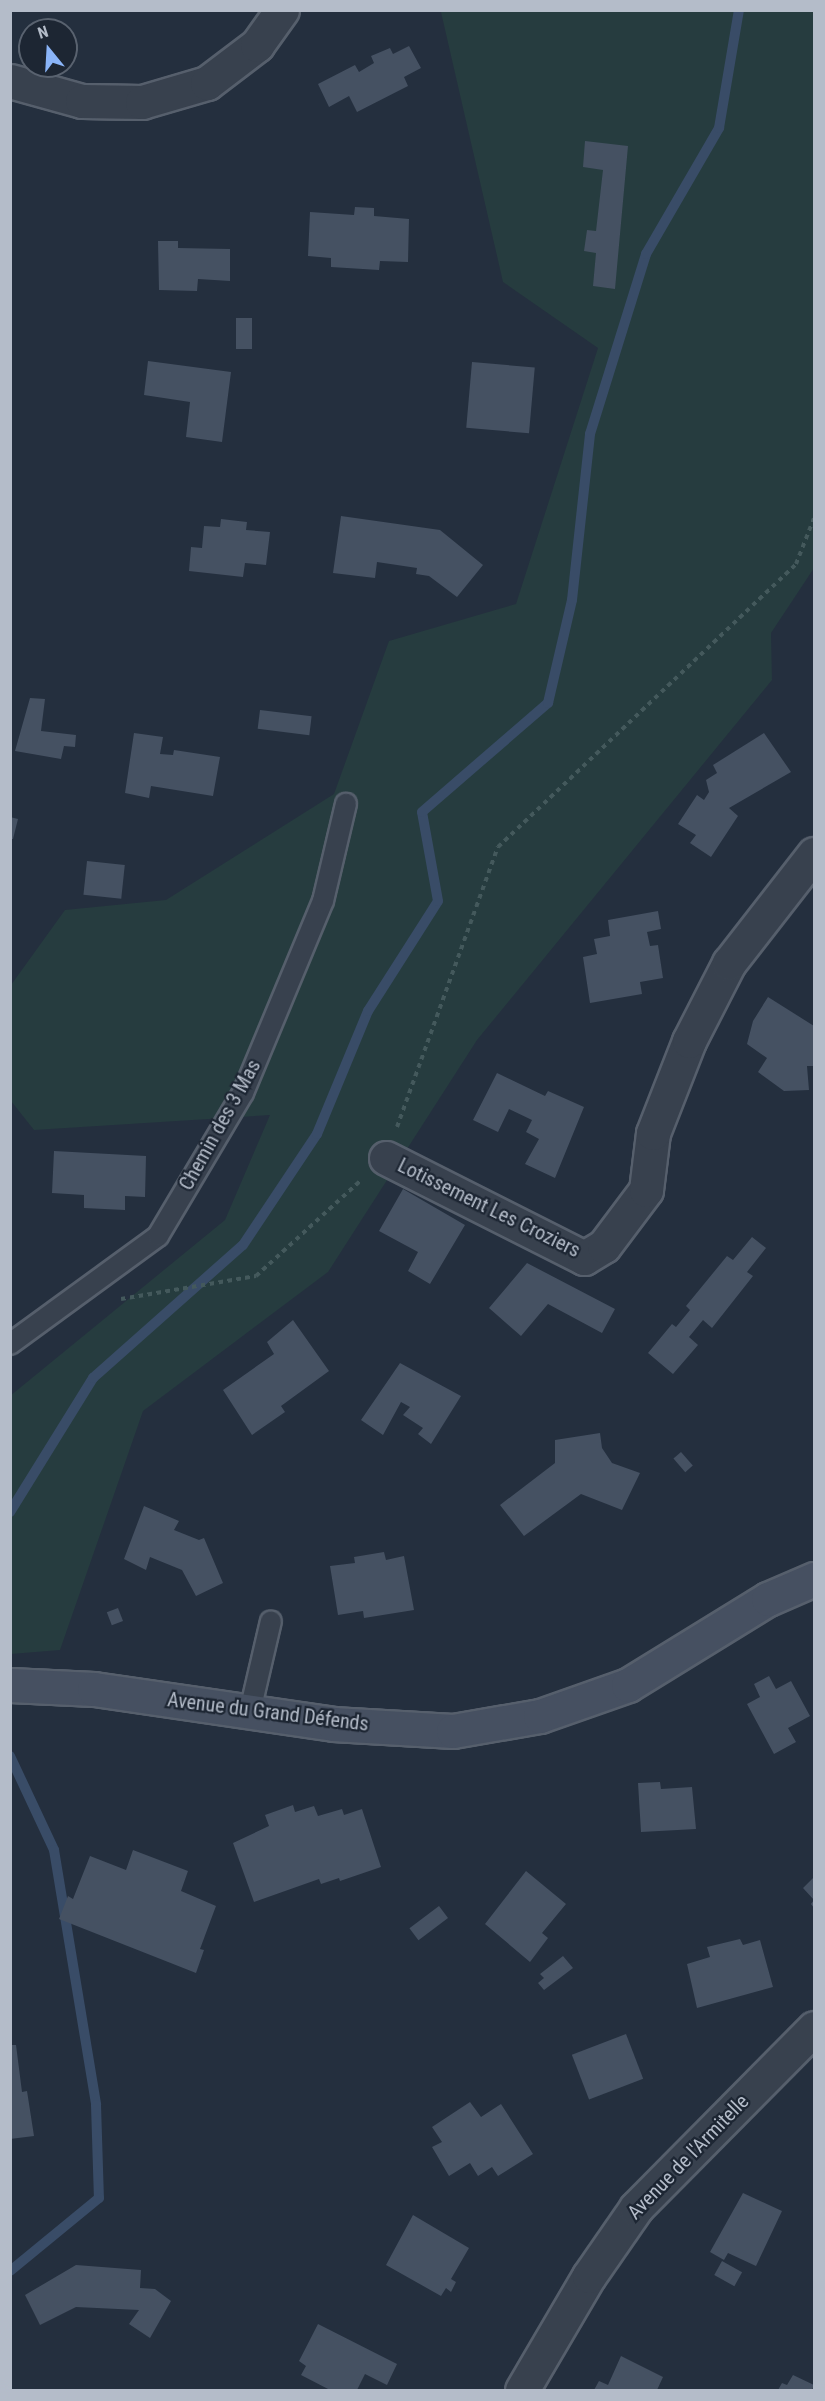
<!DOCTYPE html>
<meta charset="utf-8">
<style>
body{margin:0}
#map{position:relative;width:825px;height:2401px;overflow:hidden;background:#242f3e;font-family:"Roboto Condensed",sans-serif}
div>[style]{position:absolute}
[style*='--x']{left:calc(var(--x)*1px);top:calc(var(--y)*1px);width:calc(var(--w)*1px);rotate:calc(var(--a)*1deg)}
.green>*{inset:0;background:#263c3f}
.stream>*{height:10px;margin:-5px;padding:0 5px;transform-origin:5px;border-radius:5px;background:#394c67}
.building>*{inset:0;background:#455162;transform-origin:0 0}
.path>*{height:4px;margin-top:-2px;transform-origin:0;background:repeating-linear-gradient(90deg,#44595c 0 4.5px,transparent 0 9px)}
.roads{filter:drop-shadow(2px 0 #565f6c) drop-shadow(-2px 0 #565f6c) drop-shadow(0 2px #565f6c) drop-shadow(0 -2px #565f6c)}
.lane>*{height:20px;margin:-10px;padding:0 10px;transform-origin:10px;border-radius:10px;background:#38414e}
.street>*{height:33px;margin:-16.5px;padding:0 16.5px;transform-origin:16.5px;border-radius:16.5px;background:#38414e}
.secondary>*{height:33px;margin:-16.5px;padding:0 16.5px;transform-origin:16.5px;border-radius:16.5px;background:#465061}
span{translate:-50% -50%;white-space:nowrap;text-align:center;line-height:1.15;-webkit-text-stroke:4.5px #1d2633;paint-order:stroke}
.street-label{font-size:20px;color:#b4bcc9}
.frame{position:absolute;inset:0;border:12px solid #b4bcc9;pointer-events:none}
.north{position:absolute;left:18px;top:18px;width:60px;height:60px;box-sizing:border-box;background:#1d2633;border:2px solid #59626f;border-radius:50%;rotate:342deg;font-size:16px;font-weight:700;line-height:24px;text-align:center;color:#b4bcc9}
.north::after{content:'';display:block;margin:auto;width:21px;height:27px;background:#8ab4f8;clip-path:polygon(50% 0,100% 100%,50% 72%,0 100%)}
</style>
<div id="map">
<div class="green">
<div style="clip-path:polygon(330px 11px,814px 11px,814px 568px,771px 633px,772px 680px,477px 1040px,328px 1272px,143px 1411px,60px 1650px,11px 1654px,10px 1396px,225px 1220px,270px 1115px,34px 1130px,11px 1101px,11px 985px,65px 910px,166px 900px,334px 794px,389px 641px,516px 604px,598px 348px,503px 282px,441px 12px)"></div>
</div>
<div class="stream">
<div style="--x:10;--y:1512;--w:158;--a:-58.2"></div>
<div style="--x:93;--y:1378;--w:200;--a:-41.6"></div>
<div style="--x:243;--y:1245;--w:133;--a:-56.3"></div>
<div style="--x:317;--y:1134;--w:133;--a:-67.5"></div>
<div style="--x:368;--y:1011;--w:130;--a:-57.5"></div>
<div style="--x:438;--y:901;--w:90;--a:-100.2"></div>
<div style="--x:422;--y:812;--w:167;--a:-40.9"></div>
<div style="--x:548;--y:703;--w:106;--a:-76.9"></div>
<div style="--x:572;--y:600;--w:167;--a:-83.8"></div>
<div style="--x:590;--y:434;--w:189;--a:-72.7"></div>
<div style="--x:646;--y:254;--w:146;--a:-59.9"></div>
<div style="--x:719;--y:128;--w:120;--a:-80.4"></div>
<div style="--x:10;--y:1756;--w:104;--a:64.9"></div>
<div style="--x:54;--y:1850;--w:258;--a:80.6"></div>
<div style="--x:96;--y:2105;--w:93;--a:88.2"></div>
<div style="--x:99;--y:2198;--w:115;--a:140.6"></div>
</div>
<div class="building">
<div style="clip-path:polygon(409px 46px,421px 68px,404px 77px,408px 86px,357px 112px,349px 96px,329px 107px,318px 84px,355px 65px,359px 72px,374px 63px,371px 56px,390px 48px,393px 54px)"></div>
<div style="clip-path:polygon(585px 141px,628px 146px,615px 289px,593px 286px,596px 253px,584px 251px,587px 230px,596px 231px,603px 170px,583px 167px)"></div>
<div style="clip-path:polygon(355px 207px,374px 208px,374px 216px,409px 219px,408px 262px,380px 261px,379px 270px,331px 267px,331px 258px,308px 256px,310px 212px,354px 215px)"></div>
<div style="clip-path:polygon(158px 241px,178px 241px,178px 248px,230px 249px,230px 281px,198px 279px,197px 291px,159px 290px)"></div>
<div style="left:236px;top:318px;width:16px;height:31px"></div>
<div style="clip-path:polygon(148px 361px,231px 372px,222px 442px,186px 437px,190px 402px,144px 395px)"></div>
<div style="left:472px;top:362px;width:63px;height:66px;rotate:5deg"></div>
<div style="clip-path:polygon(341px 516px,440px 530px,483px 565px,457px 597px,429px 576px,416px 574px,417px 568px,377px 562px,375px 578px,333px 573px)"></div>
<div style="clip-path:polygon(221px 519px,247px 522px,246px 530px,270px 532px,266px 565px,245px 563px,243px 577px,189px 571px,191px 547px,202px 548px,204px 526px,220px 527px)"></div>
<div style="clip-path:polygon(30px 698px,45px 699px,41px 731px,76px 735px,75px 747px,64px 746px,61px 759px,15px 751px)"></div>
<div style="left:260px;top:710px;width:52px;height:19px;rotate:7deg"></div>
<div style="clip-path:polygon(134px 733px,163px 737px,160px 754px,173px 755px,174px 750px,220px 757px,213px 796px,151px 786px,149px 798px,125px 793px)"></div>
<div style="clip-path:polygon(764px 733px,791px 772px,729px 808px,738px 816px,711px 857px,690px 843px,696px 835px,678px 824px,697px 795px,704px 800px,709px 792px,706px 780px,717px 773px,713px 765px)"></div>
<div style="clip-path:polygon(10px 817px,18px 819px,13px 839px,10px 839px)"></div>
<div style="left:87px;top:861px;width:38px;height:34px;rotate:6deg"></div>
<div style="clip-path:polygon(658px 911px,661px 929px,647px 932px,650px 946px,658px 945px,663px 978px,640px 982px,642px 994px,590px 1003px,583px 957px,597px 954px,594px 939px,610px 936px,608px 920px)"></div>
<div style="clip-path:polygon(768px 997px,814px 1026px,814px 1066px,807px 1066px,809px 1090px,784px 1091px,758px 1072px,767px 1058px,747px 1044px,753px 1021px)"></div>
<div style="clip-path:polygon(497px 1073px,545px 1096px,548px 1091px,584px 1107px,555px 1178px,525px 1164px,539px 1139px,526px 1132px,532px 1120px,509px 1109px,498px 1132px,473px 1120px)"></div>
<div style="clip-path:polygon(54px 1151px,146px 1156px,145px 1197px,125px 1196px,125px 1210px,84px 1208px,84px 1195px,52px 1193px)"></div>
<div style="clip-path:polygon(403px 1189px,465px 1225px,430px 1284px,408px 1271px,418px 1252px,379px 1231px)"></div>
<div style="clip-path:polygon(752px 1237px,766px 1248px,747px 1272px,753px 1276px,712px 1328px,703px 1320px,689px 1337px,698px 1345px,673px 1374px,648px 1353px,672px 1324px,676px 1327px,690px 1310px,686px 1306px,727px 1256px,733px 1260px)"></div>
<div style="clip-path:polygon(527px 1263px,615px 1309px,602px 1333px,548px 1304px,521px 1336px,489px 1308px)"></div>
<div style="clip-path:polygon(293px 1320px,329px 1371px,281px 1406px,285px 1412px,252px 1435px,223px 1390px,274px 1354px,267px 1342px)"></div>
<div style="clip-path:polygon(400px 1363px,461px 1396px,431px 1444px,418px 1434px,423px 1428px,403px 1415px,410px 1407px,401px 1402px,383px 1435px,361px 1420px)"></div>
<div style="clip-path:polygon(600px 1433px,602px 1448px,612px 1463px,640px 1473px,622px 1510px,581px 1494px,524px 1536px,500px 1505px,555px 1463px,555px 1440px)"></div>
<div style="left:681px;top:1452px;width:18px;height:10px;rotate:49deg"></div>
<div style="clip-path:polygon(144px 1506px,179px 1521px,174px 1530px,199px 1540px,204px 1538px,223px 1583px,196px 1596px,182px 1570px,150px 1557px,146px 1570px,124px 1559px)"></div>
<div style="clip-path:polygon(384px 1552px,386px 1560px,404px 1556px,414px 1610px,364px 1618px,363px 1611px,338px 1615px,330px 1566px,355px 1563px,354px 1557px)"></div>
<div style="left:118px;top:1608px;width:14px;height:12px;rotate:69deg"></div>
<div style="clip-path:polygon(769px 1676px,776px 1689px,791px 1681px,810px 1716px,788px 1728px,796px 1742px,774px 1754px,747px 1704px,760px 1697px,754px 1684px)"></div>
<div style="clip-path:polygon(660px 1782px,661px 1789px,692px 1787px,696px 1829px,641px 1832px,638px 1783px)"></div>
<div style="clip-path:polygon(293px 1805px,295px 1812px,314px 1806px,318px 1816px,342px 1809px,344px 1815px,362px 1809px,381px 1867px,340px 1881px,339px 1878px,321px 1884px,319px 1879px,254px 1902px,233px 1843px,269px 1826px,265px 1815px)"></div>
<div style="clip-path:polygon(133px 1850px,188px 1871px,181px 1891px,216px 1906px,200px 1949px,204px 1950px,196px 1973px,59px 1919px,68px 1896px,73px 1899px,90px 1856px,126px 1870px)"></div>
<div style="clip-path:polygon(526px 1871px,566px 1904px,542px 1933px,548px 1938px,530px 1962px,485px 1924px)"></div>
<div style="clip-path:polygon(814px 1877px,814px 1908px,811px 1904px,814px 1900px,803px 1888px)"></div>
<div style="left:439px;top:1906px;width:15px;height:37px;rotate:53deg"></div>
<div style="clip-path:polygon(740px 1939px,743px 1945px,760px 1940px,773px 1987px,697px 2008px,687px 1964px,710px 1957px,707px 1947px)"></div>
<div style="clip-path:polygon(563px 1956px,573px 1968px,544px 1990px,538px 1983px,544px 1978px,540px 1974px)"></div>
<div style="left:626px;top:2034px;width:48px;height:58px;rotate:69deg"></div>
<div style="clip-path:polygon(10px 2045px,16px 2045px,22px 2092px,27px 2091px,34px 2136px,10px 2139px)"></div>
<div style="clip-path:polygon(470px 2102px,481px 2117px,501px 2104px,533px 2154px,498px 2176px,492px 2167px,478px 2176px,470px 2163px,449px 2176px,432px 2147px,442px 2142px,432px 2127px)"></div>
<div style="clip-path:polygon(743px 2193px,782px 2211px,756px 2266px,728px 2253px,724px 2260px,710px 2252px)"></div>
<div style="clip-path:polygon(413px 2215px,469px 2248px,451px 2279px,456px 2282px,451px 2292px,446px 2288px,441px 2296px,386px 2265px)"></div>
<div style="left:722px;top:2261px;width:23px;height:16px;rotate:29deg"></div>
<div style="clip-path:polygon(76px 2265px,141px 2270px,140px 2288px,155px 2289px,171px 2301px,150px 2338px,129px 2324px,139px 2310px,76px 2307px,40px 2325px,25px 2295px)"></div>
<div style="clip-path:polygon(318px 2324px,397px 2364px,387px 2385px,365px 2374px,357px 2390px,330px 2390px,301px 2375px,306px 2366px,299px 2361px)"></div>
<div style="clip-path:polygon(621px 2356px,663px 2377px,657px 2390px,594px 2390px,599px 2381px,608px 2385px)"></div>
<div style="clip-path:polygon(793px 2375px,814px 2385px,812px 2390px,778px 2390px,782px 2383px,787px 2385px)"></div>
</div>
<div class="path">
<div style="--x:397;--y:1127;--w:298;--a:-70.2"></div>
<div style="--x:498;--y:847;--w:411;--a:-43.5"></div>
<div style="--x:796;--y:564;--w:49;--a:-68.6"></div>
<div style="--x:121;--y:1299;--w:137;--a:-9.7"></div>
<div style="--x:256;--y:1276;--w:141;--a:-42.4"></div>
</div>
<div class="roads">
<div class="lane">
<div style="--x:10;--y:1344;--w:183;--a:-36.1"></div>
<div style="--x:158;--y:1236;--w:166;--a:-59.3"></div>
<div style="--x:243;--y:1093;--w:208;--a:-67.4"></div>
<div style="--x:323;--y:901;--w:100;--a:-76.7"></div>
<div style="--x:250;--y:1711;--w:92;--a:-76.9"></div>
</div>
<div class="street">
<div style="--x:10;--y:81;--w:75;--a:15.5"></div>
<div style="--x:82;--y:101;--w:60;--a:1"></div>
<div style="--x:142;--y:102;--w:68;--a:-16.3"></div>
<div style="--x:207;--y:83;--w:63;--a:-37.2"></div>
<div style="--x:257;--y:45;--w:43;--a:-54.5"></div>
<div style="--x:386;--y:1158;--w:222;--a:26.8"></div>
<div style="--x:584;--y:1258;--w:23;--a:-31"></div>
<div style="--x:604;--y:1246;--w:70;--a:-53.1"></div>
<div style="--x:646;--y:1190;--w:57;--a:-83"></div>
<div style="--x:653;--y:1133;--w:99;--a:-68.6"></div>
<div style="--x:689;--y:1041;--w:88;--a:-62.9"></div>
<div style="--x:729;--y:963;--w:138;--a:-52.1"></div>
<div style="--x:522;--y:2390;--w:132;--a:-59.6"></div>
<div style="--x:589;--y:2276;--w:83;--a:-55.3"></div>
<div style="--x:636;--y:2208;--w:253;--a:-45.3"></div>
</div>
<div class="secondary">
<div style="--x:10;--y:1685;--w:84;--a:2.7"></div>
<div style="--x:94;--y:1689;--w:242;--a:8.3"></div>
<div style="--x:333;--y:1724;--w:120;--a:3.3"></div>
<div style="--x:453;--y:1731;--w:88;--a:-9.8"></div>
<div style="--x:540;--y:1716;--w:93;--a:-19.4"></div>
<div style="--x:628;--y:1685;--w:164;--a:-31.6"></div>
<div style="--x:768;--y:1599;--w:50;--a:-23.5"></div>
</div>
</div>
<div class="street-label">
<span style="left:220px;top:1125px;rotate:-61deg">Chemin des 3 Mas</span>
<span style="left:489px;top:1208px;rotate:26deg">Lotissement Les Croziers</span>
<span style="left:268px;top:1712px;rotate:7deg">Avenue du Grand Défends</span>
<span style="left:688px;top:2157px;rotate:-46deg">Avenue de l'Armitelle</span>
</div>
<div class="frame"></div>
<div class="north">N</div>
</div>
